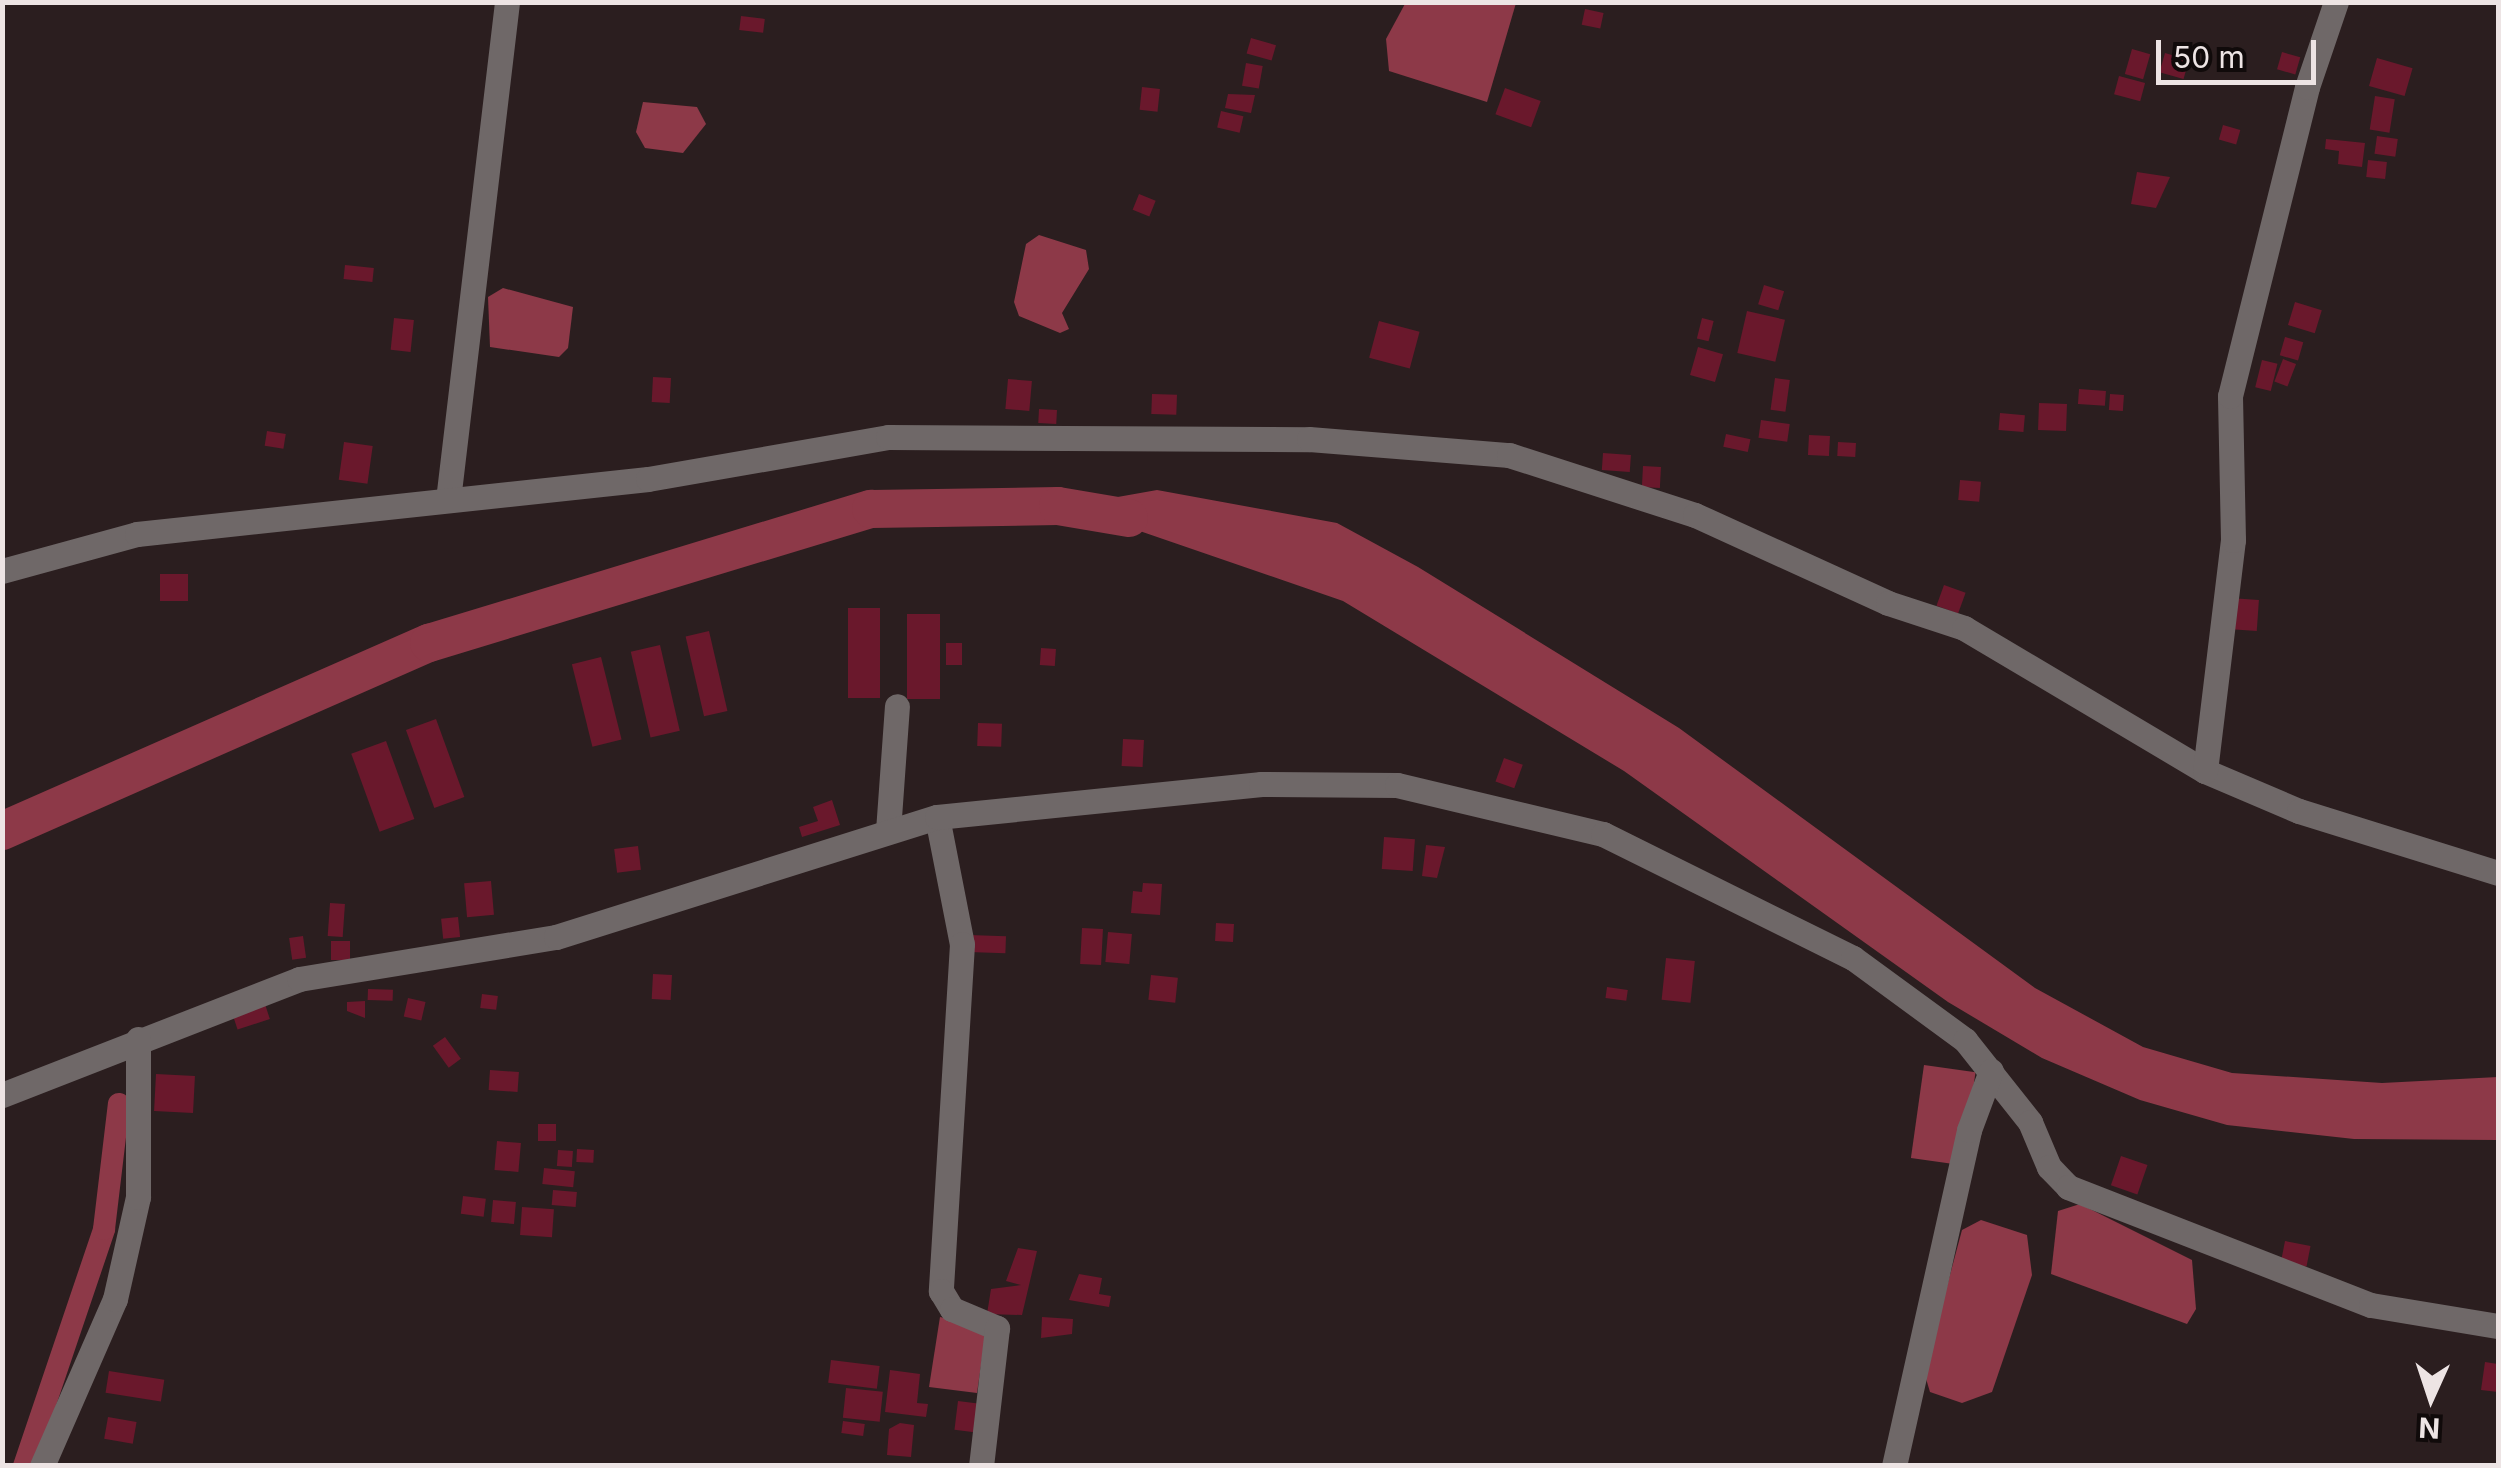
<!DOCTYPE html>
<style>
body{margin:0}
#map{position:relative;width:2501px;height:1468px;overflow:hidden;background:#2b1e1f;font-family:Inter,sans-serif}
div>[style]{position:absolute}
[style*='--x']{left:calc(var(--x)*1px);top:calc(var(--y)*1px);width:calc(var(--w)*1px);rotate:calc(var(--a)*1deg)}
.water>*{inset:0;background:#8d3948;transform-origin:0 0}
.canal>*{height:22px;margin:-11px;padding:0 11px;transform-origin:11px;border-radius:11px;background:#8d3948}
.river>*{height:38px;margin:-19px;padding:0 19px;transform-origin:19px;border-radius:19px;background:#8d3948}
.building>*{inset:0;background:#6a182c;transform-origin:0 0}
.minor>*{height:25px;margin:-12.5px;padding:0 12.5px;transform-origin:12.5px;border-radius:12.5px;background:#6f6868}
span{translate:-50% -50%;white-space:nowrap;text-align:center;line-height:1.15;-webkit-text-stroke:9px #100a0a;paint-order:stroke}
.frame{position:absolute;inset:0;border:5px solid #ede4e4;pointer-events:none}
.north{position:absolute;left:2381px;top:1348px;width:100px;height:100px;-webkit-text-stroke:8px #100a0a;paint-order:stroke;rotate:183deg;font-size:28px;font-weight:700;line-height:40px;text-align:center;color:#ede4e4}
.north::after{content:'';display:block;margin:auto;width:35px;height:45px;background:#ede4e4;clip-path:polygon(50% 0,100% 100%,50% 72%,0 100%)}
.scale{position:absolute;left:2156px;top:40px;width:160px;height:45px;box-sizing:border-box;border:5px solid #ede4e4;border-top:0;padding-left:12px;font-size:30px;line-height:35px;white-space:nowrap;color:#ede4e4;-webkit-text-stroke:8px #100a0a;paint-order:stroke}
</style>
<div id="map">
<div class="water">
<div style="clip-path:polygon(1406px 2px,1516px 3px,1487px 102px,1389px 71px,1386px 39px)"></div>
<div style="clip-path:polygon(643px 102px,697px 107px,706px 124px,683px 153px,645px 148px,636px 132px)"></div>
<div style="clip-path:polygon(1039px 235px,1086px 250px,1089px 269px,1062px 313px,1069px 329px,1060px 333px,1019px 316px,1014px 302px,1026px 244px)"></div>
<div style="clip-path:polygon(503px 288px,573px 307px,568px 348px,559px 357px,490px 347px,488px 297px)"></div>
<div style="clip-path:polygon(1157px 490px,1337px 523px,1418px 567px,1679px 728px,2035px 988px,2143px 1047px,2232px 1073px,2382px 1083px,2498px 1077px,2498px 1140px,2354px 1139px,2227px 1125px,2140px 1100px,2042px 1058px,1948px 1002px,1624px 771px,1343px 601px,1067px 506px)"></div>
<div style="left:1924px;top:1065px;width:52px;height:94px;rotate:8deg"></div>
<div style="clip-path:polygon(2080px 1204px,2192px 1260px,2196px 1309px,2187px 1324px,2051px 1274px,2058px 1211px)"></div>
<div style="clip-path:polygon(1981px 1220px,2027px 1235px,2032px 1275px,1992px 1392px,1962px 1403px,1930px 1392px,1924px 1372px,1962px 1230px)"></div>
<div style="clip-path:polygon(940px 1317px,979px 1326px,985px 1338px,977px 1393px,929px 1387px)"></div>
</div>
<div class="canal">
<div style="--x:24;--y:1466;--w:250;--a:-71.3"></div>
<div style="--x:104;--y:1229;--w:126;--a:-83.2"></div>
</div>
<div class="river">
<div style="--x:2;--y:831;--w:467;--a:-23.8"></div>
<div style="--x:429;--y:643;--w:462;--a:-16.9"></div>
<div style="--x:871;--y:509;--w:187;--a:-0.9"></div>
<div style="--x:1058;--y:506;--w:72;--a:9.6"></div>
</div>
<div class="building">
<div style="left:1585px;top:9px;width:19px;height:16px;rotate:12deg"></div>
<div style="left:741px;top:16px;width:24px;height:14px;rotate:7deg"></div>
<div style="left:1251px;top:38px;width:26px;height:16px;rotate:16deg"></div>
<div style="left:2132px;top:49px;width:19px;height:26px;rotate:16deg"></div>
<div style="left:2282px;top:52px;width:19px;height:18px;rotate:16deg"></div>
<div style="left:2165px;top:53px;width:25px;height:20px;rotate:16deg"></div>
<div style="left:2377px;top:58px;width:37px;height:29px;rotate:16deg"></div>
<div style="left:1246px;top:63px;width:17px;height:23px;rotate:10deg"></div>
<div style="left:2119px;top:76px;width:27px;height:19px;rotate:15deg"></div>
<div style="left:1142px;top:87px;width:18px;height:23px;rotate:6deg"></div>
<div style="left:1505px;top:88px;width:38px;height:28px;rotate:20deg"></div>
<div style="clip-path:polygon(1228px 94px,1255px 95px,1251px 113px,1225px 108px)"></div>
<div style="left:2375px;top:96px;width:20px;height:34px;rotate:9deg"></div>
<div style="left:1221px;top:111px;width:23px;height:17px;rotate:13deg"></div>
<div style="left:2223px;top:125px;width:18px;height:15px;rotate:16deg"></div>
<div style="left:2377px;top:136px;width:21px;height:18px;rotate:8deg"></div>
<div style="clip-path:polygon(2326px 139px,2365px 143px,2362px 167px,2338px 164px,2339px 151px,2325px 149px)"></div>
<div style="left:2368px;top:160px;width:19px;height:17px;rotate:6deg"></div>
<div style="clip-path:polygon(2137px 172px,2170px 177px,2156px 208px,2131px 204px)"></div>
<div style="left:1139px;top:194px;width:18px;height:17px;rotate:22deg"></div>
<div style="left:345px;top:265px;width:29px;height:14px;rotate:6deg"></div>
<div style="left:1764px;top:285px;width:21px;height:20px;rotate:17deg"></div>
<div style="left:2295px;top:302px;width:28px;height:24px;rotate:17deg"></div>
<div style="left:1747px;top:311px;width:39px;height:43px;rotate:13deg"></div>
<div style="left:394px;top:318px;width:20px;height:32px;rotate:6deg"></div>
<div style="left:1702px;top:318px;width:12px;height:21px;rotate:14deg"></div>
<div style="left:1379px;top:321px;width:42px;height:38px;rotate:15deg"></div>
<div style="left:2285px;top:337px;width:19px;height:19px;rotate:16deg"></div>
<div style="left:1698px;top:347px;width:26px;height:29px;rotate:16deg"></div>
<div style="left:2283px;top:359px;width:14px;height:24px;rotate:21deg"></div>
<div style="left:2262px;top:360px;width:16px;height:28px;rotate:14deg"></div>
<div style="left:653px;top:377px;width:18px;height:25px;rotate:3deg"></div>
<div style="left:1775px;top:378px;width:15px;height:32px;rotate:8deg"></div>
<div style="left:1008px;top:379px;width:24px;height:30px;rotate:5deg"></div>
<div style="left:2079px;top:389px;width:27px;height:15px;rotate:4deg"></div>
<div style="left:1152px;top:394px;width:25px;height:20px;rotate:2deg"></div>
<div style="left:2110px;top:394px;width:14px;height:16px;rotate:4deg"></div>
<div style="left:2039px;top:403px;width:28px;height:27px;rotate:2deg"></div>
<div style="left:1039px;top:409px;width:18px;height:14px;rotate:3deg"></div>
<div style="left:2000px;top:413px;width:25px;height:17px;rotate:5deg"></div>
<div style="left:1761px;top:420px;width:29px;height:18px;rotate:8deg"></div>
<div style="left:267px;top:431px;width:19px;height:15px;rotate:9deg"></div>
<div style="left:1726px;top:434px;width:25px;height:13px;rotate:12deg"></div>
<div style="left:1809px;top:435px;width:21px;height:20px;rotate:3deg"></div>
<div style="left:344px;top:442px;width:29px;height:38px;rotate:8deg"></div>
<div style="left:1838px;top:442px;width:18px;height:14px;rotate:3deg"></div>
<div style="left:1603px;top:453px;width:28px;height:17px;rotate:4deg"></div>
<div style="left:1643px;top:466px;width:18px;height:21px;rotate:3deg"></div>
<div style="left:1960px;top:480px;width:21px;height:20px;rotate:5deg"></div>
<div style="left:160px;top:574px;width:28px;height:27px"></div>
<div style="left:1944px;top:585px;width:23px;height:22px;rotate:20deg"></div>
<div style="left:2230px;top:598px;width:29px;height:31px;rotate:4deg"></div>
<div style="left:848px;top:608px;width:32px;height:90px"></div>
<div style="left:907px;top:614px;width:33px;height:85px"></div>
<div style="left:709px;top:631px;width:82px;height:24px;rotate:77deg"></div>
<div style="left:946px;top:643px;width:16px;height:22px"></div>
<div style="left:660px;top:645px;width:88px;height:30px;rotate:77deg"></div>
<div style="left:1041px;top:648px;width:15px;height:17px;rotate:4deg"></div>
<div style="left:601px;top:657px;width:85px;height:30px;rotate:76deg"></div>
<div style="left:436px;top:719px;width:83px;height:32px;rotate:70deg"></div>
<div style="left:978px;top:723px;width:24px;height:23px;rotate:2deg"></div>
<div style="left:1123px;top:739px;width:21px;height:27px;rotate:3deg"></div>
<div style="left:386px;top:741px;width:83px;height:37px;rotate:70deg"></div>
<div style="left:1504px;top:758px;width:20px;height:25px;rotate:20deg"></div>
<div style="clip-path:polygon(832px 800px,840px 825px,802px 837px,799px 827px,818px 821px,813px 807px)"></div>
<div style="left:1384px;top:837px;width:31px;height:32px;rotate:4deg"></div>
<div style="clip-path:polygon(1426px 845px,1445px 847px,1437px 878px,1422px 876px)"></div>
<div style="left:638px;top:846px;width:24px;height:24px;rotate:83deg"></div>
<div style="left:491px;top:881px;width:34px;height:27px;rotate:85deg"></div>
<div style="clip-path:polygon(1143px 883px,1162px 884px,1160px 915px,1131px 913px,1133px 891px,1142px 892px)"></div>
<div style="left:330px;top:903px;width:15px;height:33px;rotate:4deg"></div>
<div style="left:458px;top:917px;width:20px;height:17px;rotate:84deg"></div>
<div style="left:1216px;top:923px;width:18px;height:18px;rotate:3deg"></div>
<div style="left:1082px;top:928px;width:21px;height:36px;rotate:3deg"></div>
<div style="left:1108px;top:932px;width:24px;height:30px;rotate:5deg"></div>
<div style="left:969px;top:935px;width:37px;height:17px;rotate:2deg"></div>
<div style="left:303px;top:936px;width:22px;height:14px;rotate:82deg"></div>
<div style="left:331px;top:941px;width:19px;height:19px"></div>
<div style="left:1666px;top:958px;width:29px;height:42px;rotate:6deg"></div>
<div style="left:653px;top:974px;width:19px;height:25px;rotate:3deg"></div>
<div style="left:1151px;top:975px;width:27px;height:25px;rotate:6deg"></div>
<div style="left:1607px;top:987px;width:21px;height:11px;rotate:8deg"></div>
<div style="left:368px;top:989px;width:25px;height:11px;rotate:2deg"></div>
<div style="left:482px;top:994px;width:16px;height:14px;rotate:7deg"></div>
<div style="left:408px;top:998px;width:18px;height:19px;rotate:13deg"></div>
<div style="left:264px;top:1001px;width:19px;height:34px;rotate:72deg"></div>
<div style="clip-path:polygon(365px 1001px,365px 1018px,347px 1011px,347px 1002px)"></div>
<div style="left:445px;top:1037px;width:27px;height:15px;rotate:54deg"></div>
<div style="left:490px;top:1070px;width:29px;height:20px;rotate:4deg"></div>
<div style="left:156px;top:1074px;width:39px;height:37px;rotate:3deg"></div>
<div style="left:556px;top:1124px;width:17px;height:18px;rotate:90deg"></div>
<div style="left:497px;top:1141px;width:24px;height:29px;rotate:5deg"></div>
<div style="left:577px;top:1149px;width:17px;height:13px;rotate:3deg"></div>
<div style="left:558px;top:1150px;width:15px;height:16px;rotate:4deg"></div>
<div style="left:2121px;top:1156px;width:28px;height:31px;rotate:19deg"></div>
<div style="left:544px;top:1168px;width:31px;height:16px;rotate:6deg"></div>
<div style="left:553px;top:1190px;width:24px;height:15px;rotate:5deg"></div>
<div style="left:463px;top:1196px;width:23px;height:18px;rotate:7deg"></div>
<div style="left:493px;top:1200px;width:23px;height:22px;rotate:5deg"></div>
<div style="left:522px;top:1207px;width:32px;height:28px;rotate:4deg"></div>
<div style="left:2285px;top:1241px;width:26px;height:21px;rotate:11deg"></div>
<div style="clip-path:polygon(1018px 1248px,1037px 1251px,1022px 1315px,987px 1314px,991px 1289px,1021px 1285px,1006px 1281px)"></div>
<div style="clip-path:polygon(1079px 1274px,1102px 1278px,1099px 1294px,1111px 1296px,1109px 1307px,1069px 1300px)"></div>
<div style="clip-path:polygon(1042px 1317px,1073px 1319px,1072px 1334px,1041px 1338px)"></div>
<div style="left:831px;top:1360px;width:49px;height:23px;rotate:7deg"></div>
<div style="clip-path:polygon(2485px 1362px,2498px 1364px,2498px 1392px,2481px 1390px)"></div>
<div style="clip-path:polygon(890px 1370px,920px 1374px,917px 1403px,928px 1404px,926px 1417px,885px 1412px)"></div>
<div style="left:109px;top:1371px;width:56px;height:22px;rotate:9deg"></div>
<div style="left:846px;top:1388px;width:37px;height:30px;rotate:6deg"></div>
<div style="left:958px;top:1401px;width:24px;height:29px;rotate:7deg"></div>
<div style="left:108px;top:1417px;width:29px;height:22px;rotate:10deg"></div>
<div style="left:843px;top:1421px;width:22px;height:12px;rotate:8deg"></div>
<div style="clip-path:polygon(900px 1423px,914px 1425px,911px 1457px,887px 1455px,889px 1429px)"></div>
</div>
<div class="minor">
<div style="--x:448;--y:500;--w:501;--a:-83.24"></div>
<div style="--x:2;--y:571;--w:140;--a:-15.3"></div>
<div style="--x:137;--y:534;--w:514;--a:-6.14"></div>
<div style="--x:648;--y:479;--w:244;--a:-9.9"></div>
<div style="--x:888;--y:437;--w:421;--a:0.3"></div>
<div style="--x:1309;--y:439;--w:201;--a:4.6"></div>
<div style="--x:1509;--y:455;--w:195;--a:17.9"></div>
<div style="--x:1695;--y:515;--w:212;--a:24.5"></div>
<div style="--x:1888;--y:603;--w:80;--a:18.2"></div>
<div style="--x:1964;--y:628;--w:280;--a:30.7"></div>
<div style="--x:2205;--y:771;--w:102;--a:23.1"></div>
<div style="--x:2299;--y:811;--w:208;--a:17.3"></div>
<div style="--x:2205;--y:771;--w:233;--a:-83.1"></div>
<div style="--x:2233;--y:540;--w:144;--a:-91.2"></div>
<div style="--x:2230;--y:396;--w:318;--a:-76"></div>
<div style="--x:2307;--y:87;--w:90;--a:-71.2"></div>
<div style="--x:937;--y:817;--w:129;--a:78.9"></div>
<div style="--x:962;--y:944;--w:348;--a:93.5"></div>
<div style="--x:941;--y:1291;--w:21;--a:59"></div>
<div style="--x:952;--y:1309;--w:49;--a:22.9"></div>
<div style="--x:997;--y:1328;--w:139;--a:96.6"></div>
<div style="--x:888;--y:831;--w:125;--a:-85.9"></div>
<div style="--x:2;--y:1095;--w:319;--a:-21.3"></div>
<div style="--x:299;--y:979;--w:260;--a:-9.3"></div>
<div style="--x:556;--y:937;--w:399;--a:-17.5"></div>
<div style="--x:937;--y:817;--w:326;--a:-5.8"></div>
<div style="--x:1261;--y:784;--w:136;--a:0.4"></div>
<div style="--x:1397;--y:785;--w:212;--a:13.4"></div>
<div style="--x:1603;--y:834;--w:279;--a:26.4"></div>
<div style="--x:1853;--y:958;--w:139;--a:36.2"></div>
<div style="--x:1965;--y:1040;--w:105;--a:51.6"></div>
<div style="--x:2030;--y:1122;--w:49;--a:67.1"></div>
<div style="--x:2049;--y:1167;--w:28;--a:46"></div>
<div style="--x:2068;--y:1187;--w:325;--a:21.3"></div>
<div style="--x:2371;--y:1305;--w:129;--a:9.4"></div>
<div style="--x:42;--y:1466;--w:182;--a:-66.4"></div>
<div style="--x:115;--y:1299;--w:105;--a:-77.3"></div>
<div style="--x:138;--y:1197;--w:158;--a:-90"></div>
<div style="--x:1894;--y:1466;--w:344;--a:-77.4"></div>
<div style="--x:1969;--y:1130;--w:63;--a:-69.6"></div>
</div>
<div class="frame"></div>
<div class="north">N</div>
<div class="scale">50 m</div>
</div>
